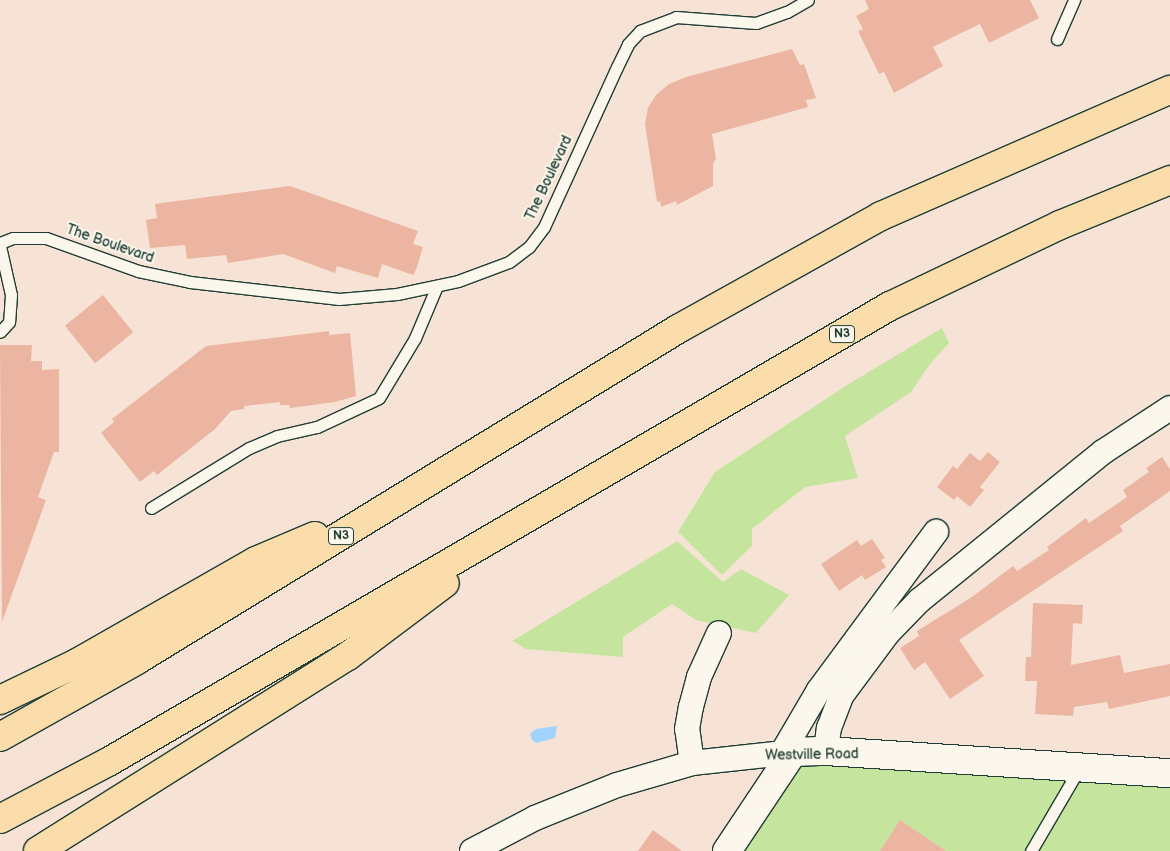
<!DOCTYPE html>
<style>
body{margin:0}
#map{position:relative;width:1170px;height:851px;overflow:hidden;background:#f6e3d6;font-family:"Balsamiq Sans",sans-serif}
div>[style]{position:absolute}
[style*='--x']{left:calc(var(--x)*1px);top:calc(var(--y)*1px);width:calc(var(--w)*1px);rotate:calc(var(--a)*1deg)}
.green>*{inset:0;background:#c5e59e}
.water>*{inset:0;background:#a2d2fe}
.building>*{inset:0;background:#ecb5a2;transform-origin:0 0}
.roads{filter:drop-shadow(1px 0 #1f3d34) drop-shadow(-1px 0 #1f3d34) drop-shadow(0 1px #1f3d34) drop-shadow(0 -1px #1f3d34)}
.service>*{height:11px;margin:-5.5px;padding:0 5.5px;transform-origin:5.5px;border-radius:5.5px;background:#fbf7ec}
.minor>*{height:24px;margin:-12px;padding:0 12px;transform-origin:12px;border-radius:12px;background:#fbf7ec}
.tertiary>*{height:28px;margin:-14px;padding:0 14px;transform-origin:14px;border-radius:14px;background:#fbf7ec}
.motorway>*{height:28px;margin:-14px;padding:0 14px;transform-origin:14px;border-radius:14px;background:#fbddab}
span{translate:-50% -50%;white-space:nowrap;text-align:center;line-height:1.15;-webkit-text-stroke:4px #fbf7ec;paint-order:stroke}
.shield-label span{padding:1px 4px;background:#fbf7ec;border:1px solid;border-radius:4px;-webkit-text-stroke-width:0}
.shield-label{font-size:12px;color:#1f3d34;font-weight:700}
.street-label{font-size:14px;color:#1f3d34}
</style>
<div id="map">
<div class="green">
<div style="clip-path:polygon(942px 328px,949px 343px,930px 364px,911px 392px,845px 436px,858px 478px,805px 487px,752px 529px,752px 546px,722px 575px,678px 532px,715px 472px,847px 385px)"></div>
<div style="clip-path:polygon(677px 541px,723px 582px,741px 569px,789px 595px,756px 633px,696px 620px,672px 604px,623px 637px,623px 657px,526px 649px,512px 641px)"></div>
<div style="clip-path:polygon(795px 755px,1170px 777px,1170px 851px,730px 851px)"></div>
</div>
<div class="water">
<div style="clip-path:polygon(557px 726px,555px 738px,536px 743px,532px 740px,530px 734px,536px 729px)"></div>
</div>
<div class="building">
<div style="clip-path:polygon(865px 0,1030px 0,1039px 18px,989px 43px,980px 24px,959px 34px,933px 47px,943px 66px,894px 93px,884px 72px,879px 74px,858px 31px,863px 29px,856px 16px,869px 9px)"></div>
<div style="clip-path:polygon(792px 49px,800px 65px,804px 64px,816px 98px,806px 100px,808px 107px,712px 134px,716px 159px,713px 163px,713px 186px,677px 205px,676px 201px,661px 207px,660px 201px,657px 202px,645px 124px,648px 108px,656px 95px,669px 84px,686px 77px)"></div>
<div style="clip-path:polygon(290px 186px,418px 231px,413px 244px,423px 247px,416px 270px,413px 275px,382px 264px,378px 278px,337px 266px,335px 273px,283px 254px,228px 263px,226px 255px,187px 259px,185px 245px,150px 248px,146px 220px,157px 218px,155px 204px)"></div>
<div style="left:103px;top:295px;width:48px;height:49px;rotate:51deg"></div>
<div style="clip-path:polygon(329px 331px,329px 335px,350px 333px,356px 396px,335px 402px,290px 408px,289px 405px,280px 405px,280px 402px,244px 406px,244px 409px,231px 411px,215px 429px,157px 475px,154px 471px,140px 482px,101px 433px,114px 422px,112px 419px,206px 346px)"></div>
<div style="clip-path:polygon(0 345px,32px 345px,31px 361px,42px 361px,42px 370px,59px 369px,59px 452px,54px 452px,38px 497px,46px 500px,2px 622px)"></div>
<div style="clip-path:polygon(988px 452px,1000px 462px,980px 487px,984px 490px,970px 507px,957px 496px,954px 500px,937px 487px,953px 466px,957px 469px,970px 453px,980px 461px)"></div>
<div style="clip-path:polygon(1162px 457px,1170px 469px,1170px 491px,1120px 526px,1123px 531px,959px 640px,984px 676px,950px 699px,925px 662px,914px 670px,900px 648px,919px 636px,917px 631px,972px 597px,1013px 566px,1017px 571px,1049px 550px,1047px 547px,1086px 518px,1089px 523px,1127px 497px,1123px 490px,1149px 472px,1146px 468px)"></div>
<div style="clip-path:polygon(872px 539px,885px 558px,881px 560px,886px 567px,865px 580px,862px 575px,839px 591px,821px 564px,857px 540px,861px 546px)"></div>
<div style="clip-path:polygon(1033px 603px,1083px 605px,1082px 624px,1073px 623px,1071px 665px,1120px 655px,1124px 673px,1170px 664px,1170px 696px,1109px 709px,1107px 702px,1074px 707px,1073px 716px,1035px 714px,1037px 681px,1025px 681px,1026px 657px,1031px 657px)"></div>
<div style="clip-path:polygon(900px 820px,946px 851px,880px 851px)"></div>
<div style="clip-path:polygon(653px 830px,682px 851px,638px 851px)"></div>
</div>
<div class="roads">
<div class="service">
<div style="--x:1057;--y:39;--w:43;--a:-66.4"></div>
<div style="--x:0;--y:243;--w:14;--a:-21"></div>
<div style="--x:13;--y:238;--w:33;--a:0"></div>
<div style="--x:46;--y:238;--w:98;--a:19.7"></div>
<div style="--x:138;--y:271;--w:53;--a:11.9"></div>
<div style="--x:190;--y:282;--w:150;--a:6.5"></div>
<div style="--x:339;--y:299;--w:58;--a:-4.9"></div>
<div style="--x:397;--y:294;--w:62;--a:-12"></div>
<div style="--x:458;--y:281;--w:54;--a:-20.4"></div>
<div style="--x:509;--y:262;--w:25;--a:-37"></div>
<div style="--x:529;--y:247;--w:25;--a:-53"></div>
<div style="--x:544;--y:227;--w:176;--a:-65.5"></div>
<div style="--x:617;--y:67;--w:25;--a:-64"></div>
<div style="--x:628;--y:44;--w:18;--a:-47"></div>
<div style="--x:640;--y:31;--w:39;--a:-21"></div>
<div style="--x:676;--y:17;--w:80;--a:4.3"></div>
<div style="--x:756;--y:23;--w:33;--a:-20"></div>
<div style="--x:787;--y:12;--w:24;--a:-30"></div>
<div style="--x:0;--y:246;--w:50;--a:77.3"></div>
<div style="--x:11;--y:295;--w:27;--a:94"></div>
<div style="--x:9;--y:322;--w:13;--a:132"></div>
<div style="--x:151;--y:508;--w:115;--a:-31.5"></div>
<div style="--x:249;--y:448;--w:30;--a:-23"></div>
<div style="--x:277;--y:436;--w:41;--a:-12.7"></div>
<div style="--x:317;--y:427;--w:68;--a:-25.1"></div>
<div style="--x:379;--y:398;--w:70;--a:-59"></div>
<div style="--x:415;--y:338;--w:56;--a:-67.1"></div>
<div style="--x:1031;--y:851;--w:95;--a:-59.7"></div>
</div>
<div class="minor">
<div style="--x:826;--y:751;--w:23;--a:-83"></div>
<div style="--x:829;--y:728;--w:34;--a:-69"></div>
<div style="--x:841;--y:696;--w:79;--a:-53.3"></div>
<div style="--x:888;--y:633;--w:46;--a:-45.9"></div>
<div style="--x:920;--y:600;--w:235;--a:-39"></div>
<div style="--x:1103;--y:452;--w:80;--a:-33.3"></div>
<div style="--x:782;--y:753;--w:73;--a:-59.6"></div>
<div style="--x:819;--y:690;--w:197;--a:-53.5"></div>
<div style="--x:692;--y:763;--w:34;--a:-98"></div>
<div style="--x:687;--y:729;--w:22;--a:-80"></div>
<div style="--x:691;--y:707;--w:31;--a:-75"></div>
<div style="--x:699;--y:677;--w:48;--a:-65.6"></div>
<div style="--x:472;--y:851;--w:71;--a:-27.6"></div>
<div style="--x:535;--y:818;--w:88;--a:-21.9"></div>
<div style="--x:617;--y:785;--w:78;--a:-16.3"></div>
<div style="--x:692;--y:763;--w:102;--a:-6.2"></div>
</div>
<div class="tertiary">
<div style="--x:727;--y:851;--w:119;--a:-56.3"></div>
<div style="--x:793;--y:752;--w:33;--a:-2"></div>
<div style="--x:826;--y:751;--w:345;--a:3.7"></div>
</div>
<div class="motorway">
<div style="--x:0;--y:700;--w:85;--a:-25.7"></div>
<div style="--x:77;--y:663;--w:206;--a:-29.7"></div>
<div style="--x:256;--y:561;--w:64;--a:-23"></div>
<div style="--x:0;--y:737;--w:157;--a:-29.3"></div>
<div style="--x:137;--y:660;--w:634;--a:-31.46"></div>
<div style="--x:678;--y:329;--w:232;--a:-29.1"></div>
<div style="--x:881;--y:216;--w:315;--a:-23.6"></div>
<div style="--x:0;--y:819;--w:124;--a:-27.8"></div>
<div style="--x:110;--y:761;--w:903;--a:-30.26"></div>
<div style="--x:890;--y:306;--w:188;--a:-25.5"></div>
<div style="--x:1060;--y:225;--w:119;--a:-22.2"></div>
<div style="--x:38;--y:851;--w:366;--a:-32.2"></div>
<div style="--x:348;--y:656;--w:121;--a:-37"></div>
</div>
</div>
<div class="shield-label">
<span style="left:842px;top:334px">N3</span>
<span style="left:341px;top:536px">N3</span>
</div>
<div class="street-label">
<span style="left:549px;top:178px;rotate:-65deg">The Boulevard</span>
<span style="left:110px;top:244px;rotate:19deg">The Boulevard</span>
<span style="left:812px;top:755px;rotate:-1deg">Westville Road</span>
</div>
</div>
